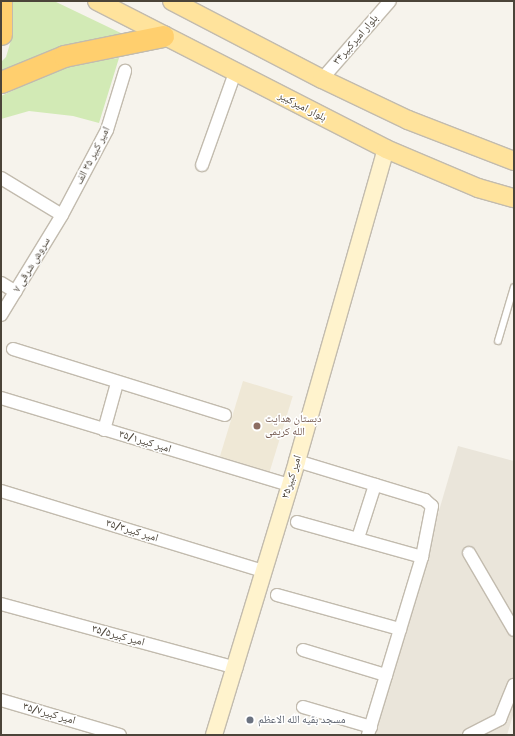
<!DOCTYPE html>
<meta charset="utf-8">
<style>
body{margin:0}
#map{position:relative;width:515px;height:736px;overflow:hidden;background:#f6f3ec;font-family:Signika,"Noto Naskh Arabic",sans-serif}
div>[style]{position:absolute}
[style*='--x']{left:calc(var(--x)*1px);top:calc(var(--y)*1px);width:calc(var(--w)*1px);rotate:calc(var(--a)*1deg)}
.residential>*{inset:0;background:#eae5da}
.education>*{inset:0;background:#efe8d6;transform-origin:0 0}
.green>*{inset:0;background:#d2eab5}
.roads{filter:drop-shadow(1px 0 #c2bbae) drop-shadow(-1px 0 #c2bbae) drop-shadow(0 1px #c2bbae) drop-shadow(0 -1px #c2bbae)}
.lane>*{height:6px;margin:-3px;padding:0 3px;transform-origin:3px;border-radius:3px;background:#fff}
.street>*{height:12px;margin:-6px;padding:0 6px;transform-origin:6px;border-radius:6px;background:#fff}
.secondary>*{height:16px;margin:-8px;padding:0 8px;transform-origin:8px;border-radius:8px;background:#fff3cd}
.primary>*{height:18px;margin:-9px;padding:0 9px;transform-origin:9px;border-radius:9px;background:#ffe39c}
.highway>*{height:21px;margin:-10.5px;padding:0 10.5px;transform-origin:10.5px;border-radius:10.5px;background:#ffcf6e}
.dots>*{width:11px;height:11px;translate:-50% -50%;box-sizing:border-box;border:2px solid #fff;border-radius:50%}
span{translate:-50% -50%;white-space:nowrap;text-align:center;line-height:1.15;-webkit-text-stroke:3px #fff;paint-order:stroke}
.street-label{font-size:11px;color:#4b4439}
.education-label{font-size:11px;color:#785e54}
.left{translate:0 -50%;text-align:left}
.worship-label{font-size:11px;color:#5b616d}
.frame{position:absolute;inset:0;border:2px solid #4b4439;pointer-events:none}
</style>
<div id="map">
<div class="residential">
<div style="clip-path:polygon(458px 446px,514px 461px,514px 712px,507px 735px,373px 735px)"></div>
</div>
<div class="education">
<div style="left:243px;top:381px;width:52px;height:79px;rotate:17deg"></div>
</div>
<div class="green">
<div style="clip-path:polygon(12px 1px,54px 1px,127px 36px,1px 72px,1px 62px,6px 57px,12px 37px)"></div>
<div style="clip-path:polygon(119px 58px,99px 123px,73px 116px,29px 111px,1px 119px,1px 96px,72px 63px)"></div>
</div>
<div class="roads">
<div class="lane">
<div style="--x:498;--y:341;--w:56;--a:-73.5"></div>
</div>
<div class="street">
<div style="--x:322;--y:79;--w:103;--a:-48.9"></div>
<div style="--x:202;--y:165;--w:98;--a:-70.3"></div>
<div style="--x:1;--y:178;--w:71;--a:31.2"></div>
<div style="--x:1;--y:283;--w:17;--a:31"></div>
<div style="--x:1;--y:315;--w:117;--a:-58.6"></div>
<div style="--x:62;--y:215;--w:96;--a:-62.1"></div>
<div style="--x:107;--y:130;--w:62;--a:-73"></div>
<div style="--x:13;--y:349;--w:222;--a:17.3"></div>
<div style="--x:1;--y:398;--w:301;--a:16.8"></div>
<div style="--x:104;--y:430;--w:49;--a:-74.5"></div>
<div style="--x:297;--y:461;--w:134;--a:16.9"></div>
<div style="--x:425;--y:500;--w:9;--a:41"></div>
<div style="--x:432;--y:506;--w:52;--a:101.1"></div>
<div style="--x:422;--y:557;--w:186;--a:106.9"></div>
<div style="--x:1;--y:491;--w:274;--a:17"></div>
<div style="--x:297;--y:522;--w:130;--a:15.6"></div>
<div style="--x:358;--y:538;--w:56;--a:-72.2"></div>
<div style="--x:469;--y:553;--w:89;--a:59.7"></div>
<div style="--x:277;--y:595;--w:128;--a:15.5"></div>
<div style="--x:1;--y:604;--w:244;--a:15.2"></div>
<div style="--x:303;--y:650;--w:87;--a:16.8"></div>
<div style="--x:1;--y:700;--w:124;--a:16.4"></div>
<div style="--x:303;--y:707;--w:71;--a:16.4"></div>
<div style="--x:469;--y:735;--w:35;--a:-27"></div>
<div style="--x:500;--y:719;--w:37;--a:-68"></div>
</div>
<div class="secondary">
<div style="--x:214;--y:735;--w:286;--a:-73.1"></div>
<div style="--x:297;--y:461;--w:324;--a:-74.1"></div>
</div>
<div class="primary">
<div style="--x:97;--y:1;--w:325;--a:27.1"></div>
<div style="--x:386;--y:149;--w:100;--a:23"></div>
<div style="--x:478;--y:188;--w:37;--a:16"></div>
<div style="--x:172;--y:1;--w:169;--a:27.5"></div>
<div style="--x:322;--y:79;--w:95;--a:25.5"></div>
<div style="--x:408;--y:120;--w:114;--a:21.1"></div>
</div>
<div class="highway">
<div style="--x:1;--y:34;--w:33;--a:-90"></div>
<div style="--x:1;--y:82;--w:68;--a:-22.4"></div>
<div style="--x:64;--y:56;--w:101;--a:-11.4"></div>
</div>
</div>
<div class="dots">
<div style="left:257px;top:426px;background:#8d6e63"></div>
<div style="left:250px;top:720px;background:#6b7280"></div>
</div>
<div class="street-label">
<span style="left:356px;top:40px;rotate:-49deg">بلوار امیرکبیر۳۴</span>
<span style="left:302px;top:107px;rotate:27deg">بلوار امیرکبیر</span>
<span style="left:93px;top:156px;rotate:-63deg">امیر کبیر ۳۵ الف</span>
<span style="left:32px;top:265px;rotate:-59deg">سروش شرقی ۷</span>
<span style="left:145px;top:442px;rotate:17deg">امیر کبیر۳۵/۱</span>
<span style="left:292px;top:477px;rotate:-73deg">امیر کبیر۳۵</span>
<span style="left:132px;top:531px;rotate:17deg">امیر کبیر۳۵/۳</span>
<span style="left:118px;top:636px;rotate:15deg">امیر کبیر۳۵/۵</span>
<span style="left:49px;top:714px;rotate:16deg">امیر کبیر۳۵/۷</span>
</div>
<div class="education-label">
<span class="left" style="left:265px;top:426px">دبستان هدایت<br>الله کریمی</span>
</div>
<div class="worship-label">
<span class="left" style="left:258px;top:720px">مسجد بقیه الله الاعظم</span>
</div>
<div class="frame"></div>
</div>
